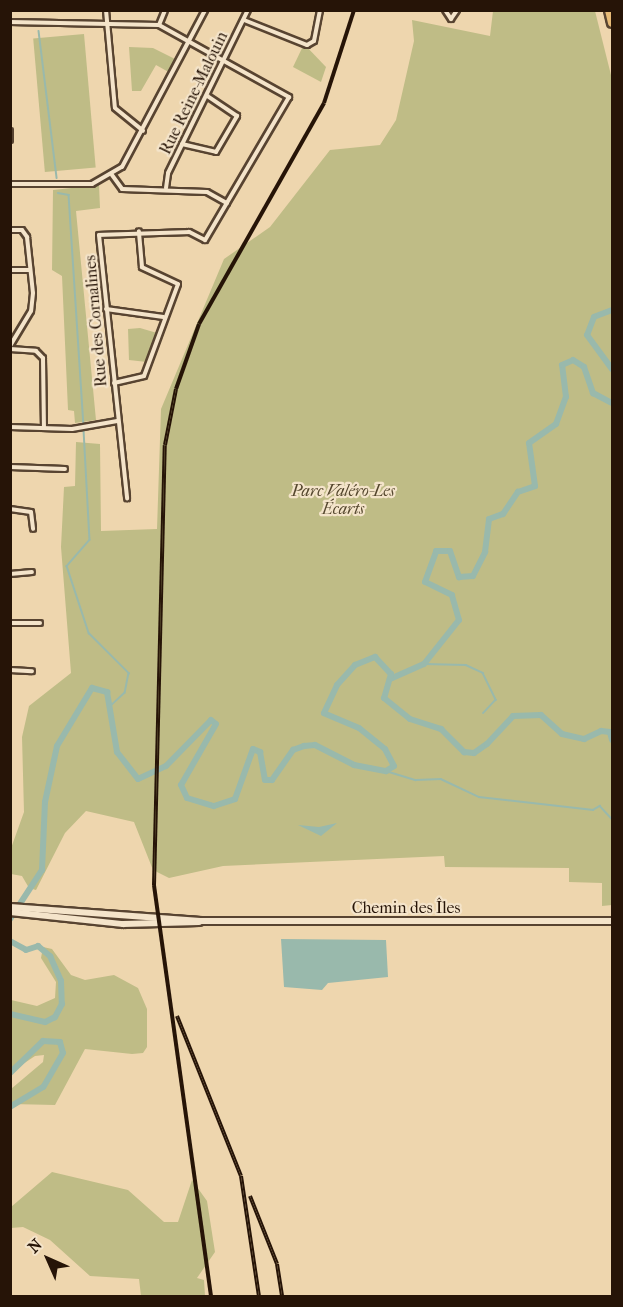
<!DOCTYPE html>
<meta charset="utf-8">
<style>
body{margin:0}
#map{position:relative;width:623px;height:1307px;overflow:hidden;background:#eed6ae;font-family:"IM FELL French Canon",serif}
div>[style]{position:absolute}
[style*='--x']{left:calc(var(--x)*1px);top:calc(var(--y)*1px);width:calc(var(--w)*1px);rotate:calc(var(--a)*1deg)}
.green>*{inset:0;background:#bfbc86;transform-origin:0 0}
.water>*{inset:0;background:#99b9ac}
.stream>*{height:1.5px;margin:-0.75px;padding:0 0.75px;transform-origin:0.75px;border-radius:0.75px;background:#99b9ac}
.river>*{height:6px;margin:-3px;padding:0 3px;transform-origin:3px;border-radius:3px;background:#99b9ac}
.roads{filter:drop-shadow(2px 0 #584431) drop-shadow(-2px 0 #584431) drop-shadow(0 2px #584431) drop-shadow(0 -2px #584431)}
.minor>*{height:4px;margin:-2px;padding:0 2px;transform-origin:2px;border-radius:2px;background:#f4e4ca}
.secondary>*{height:6px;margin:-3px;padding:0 3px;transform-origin:3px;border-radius:3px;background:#f4e4ca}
.motorway>*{height:8px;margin:-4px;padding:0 4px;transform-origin:4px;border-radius:4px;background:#e7bb77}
.rail>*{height:4px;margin-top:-2px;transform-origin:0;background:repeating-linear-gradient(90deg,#f4e4ca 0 4.5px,#261407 0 9px);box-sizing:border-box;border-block:2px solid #261407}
span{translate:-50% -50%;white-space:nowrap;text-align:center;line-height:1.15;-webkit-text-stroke:4.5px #f4e4ca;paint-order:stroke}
.street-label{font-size:16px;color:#261407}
.park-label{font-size:16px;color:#54462d;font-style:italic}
.frame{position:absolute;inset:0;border:12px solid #261407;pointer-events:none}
.north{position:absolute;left:18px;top:1229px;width:60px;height:60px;-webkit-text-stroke:4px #f4e4ca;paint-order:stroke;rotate:315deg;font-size:16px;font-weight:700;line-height:24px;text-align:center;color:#261407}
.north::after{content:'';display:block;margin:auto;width:21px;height:27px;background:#261407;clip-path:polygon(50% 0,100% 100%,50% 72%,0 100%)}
</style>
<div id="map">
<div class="green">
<div style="clip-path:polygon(493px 11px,595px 11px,612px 79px,612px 905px,602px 906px,602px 883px,569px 882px,569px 868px,445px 867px,444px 856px,223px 866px,169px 878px,153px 870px,134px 822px,86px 811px,65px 833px,36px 890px,29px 888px,22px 876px,11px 874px,10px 851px,24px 812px,22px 737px,29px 706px,71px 673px,61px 547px,64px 487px,75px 486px,76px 442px,100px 444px,101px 531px,157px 529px,161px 409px,224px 259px,270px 227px,330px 150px,380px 145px,396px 120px,414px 41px,412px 20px,490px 36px)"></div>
<div style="left:84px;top:34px;width:134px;height:51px;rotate:85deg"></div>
<div style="clip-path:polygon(304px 44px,326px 67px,321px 82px,293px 67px)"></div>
<div style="clip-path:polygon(129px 47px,153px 48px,181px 62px,174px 75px,156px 65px,141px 91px,132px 91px)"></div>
<div style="clip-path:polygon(99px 185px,100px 208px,76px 211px,96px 420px,75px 423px,74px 411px,68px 410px,62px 276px,52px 270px,53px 190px)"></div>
<div style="clip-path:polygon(140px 328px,157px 333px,147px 362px,129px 360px,128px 329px)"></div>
<div style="clip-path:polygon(43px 947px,52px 949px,71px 975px,85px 980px,114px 975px,138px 988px,147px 1009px,147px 1047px,143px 1053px,132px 1054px,85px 1049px,55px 1105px,11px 1104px,11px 1089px,43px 1062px,44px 1055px,35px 1056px,11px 1072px,11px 1000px,37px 1006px,55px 998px,56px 982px,41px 958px)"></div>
<div style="clip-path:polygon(52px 1172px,128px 1190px,164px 1222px,178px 1222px,192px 1180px,207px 1201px,215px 1252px,197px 1278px,204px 1280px,205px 1296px,141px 1296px,139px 1279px,90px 1276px,50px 1240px,23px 1227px,11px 1228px,11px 1207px)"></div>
</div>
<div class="water">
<div style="clip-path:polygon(337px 823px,321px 836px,298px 825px,319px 827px)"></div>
<div style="clip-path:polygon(281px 939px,386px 940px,388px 977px,328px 983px,322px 990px,284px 987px)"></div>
</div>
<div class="stream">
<div style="--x:39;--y:31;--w:148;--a:83"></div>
<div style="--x:58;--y:193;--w:11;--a:10"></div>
<div style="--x:69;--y:195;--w:229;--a:86.3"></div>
<div style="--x:84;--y:430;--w:110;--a:86.9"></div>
<div style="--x:90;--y:540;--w:35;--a:131"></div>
<div style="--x:67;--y:566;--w:71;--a:71.8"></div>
<div style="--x:89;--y:633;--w:57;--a:45"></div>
<div style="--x:129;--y:673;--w:20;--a:101"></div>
<div style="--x:125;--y:693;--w:19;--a:137"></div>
<div style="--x:424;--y:664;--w:42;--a:1.4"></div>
<div style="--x:466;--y:665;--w:19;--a:25"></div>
<div style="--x:483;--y:673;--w:30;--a:64"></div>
<div style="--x:496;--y:700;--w:18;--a:133"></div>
<div style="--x:386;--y:771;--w:31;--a:17"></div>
<div style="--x:416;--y:780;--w:25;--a:-2"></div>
<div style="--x:441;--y:779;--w:42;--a:25.3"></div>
<div style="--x:479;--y:797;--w:115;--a:6.5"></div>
<div style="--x:593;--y:810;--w:8;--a:-30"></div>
<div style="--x:600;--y:806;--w:18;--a:47"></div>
</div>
<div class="river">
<div style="--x:612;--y:310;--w:19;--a:159"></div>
<div style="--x:594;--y:317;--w:19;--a:111"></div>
<div style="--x:587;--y:335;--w:42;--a:53.7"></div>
<div style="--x:390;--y:679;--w:37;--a:-24"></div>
<div style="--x:424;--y:664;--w:56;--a:-51.5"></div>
<div style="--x:459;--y:620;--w:26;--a:-106"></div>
<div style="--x:452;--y:595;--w:30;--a:-154"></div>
<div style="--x:425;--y:582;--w:33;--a:-70"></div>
<div style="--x:436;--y:551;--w:14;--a:0"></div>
<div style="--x:450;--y:551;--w:28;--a:71"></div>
<div style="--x:459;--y:577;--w:14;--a:-4"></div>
<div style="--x:473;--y:576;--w:27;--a:-63"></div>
<div style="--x:485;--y:552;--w:33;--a:-83"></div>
<div style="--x:489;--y:519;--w:15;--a:-20"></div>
<div style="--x:503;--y:514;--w:27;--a:-56"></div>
<div style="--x:518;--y:492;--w:18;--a:-19"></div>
<div style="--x:535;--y:486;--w:43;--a:-97.9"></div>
<div style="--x:529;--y:443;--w:33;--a:-35"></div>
<div style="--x:556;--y:424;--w:29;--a:-70"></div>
<div style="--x:566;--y:397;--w:32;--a:-97"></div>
<div style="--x:562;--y:365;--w:12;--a:-24"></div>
<div style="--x:573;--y:360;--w:13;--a:32"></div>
<div style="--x:584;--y:367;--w:28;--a:71"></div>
<div style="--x:593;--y:393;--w:21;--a:28"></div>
<div style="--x:10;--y:919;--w:59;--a:-56.9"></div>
<div style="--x:42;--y:870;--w:68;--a:-87.5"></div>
<div style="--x:45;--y:802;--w:57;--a:-77.9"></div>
<div style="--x:57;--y:746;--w:68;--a:-58.9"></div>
<div style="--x:92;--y:688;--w:16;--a:15"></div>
<div style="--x:107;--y:692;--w:61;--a:80.5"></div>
<div style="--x:117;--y:752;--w:34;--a:52"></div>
<div style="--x:138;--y:779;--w:31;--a:-25"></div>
<div style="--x:166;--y:766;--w:64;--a:-45.6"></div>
<div style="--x:211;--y:720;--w:6;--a:39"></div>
<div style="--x:216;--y:724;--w:70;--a:119.8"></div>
<div style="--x:181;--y:785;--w:14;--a:65"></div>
<div style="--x:187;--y:798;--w:28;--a:17"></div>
<div style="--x:214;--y:806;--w:22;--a:-18"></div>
<div style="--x:235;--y:799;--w:53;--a:-70.2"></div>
<div style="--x:253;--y:749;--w:8;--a:23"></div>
<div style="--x:260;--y:752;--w:28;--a:80"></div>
<div style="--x:265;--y:780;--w:7;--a:0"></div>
<div style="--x:272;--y:780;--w:37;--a:-55"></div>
<div style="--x:293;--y:750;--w:12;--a:-20"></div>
<div style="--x:304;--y:746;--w:11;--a:-5"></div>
<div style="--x:315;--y:745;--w:44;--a:27.1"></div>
<div style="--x:354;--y:765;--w:33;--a:11"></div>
<div style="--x:386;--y:771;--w:9;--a:-32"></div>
<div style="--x:394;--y:766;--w:19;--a:-118"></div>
<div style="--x:385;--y:749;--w:33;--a:-141"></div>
<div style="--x:359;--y:728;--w:38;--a:-157"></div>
<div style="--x:324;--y:713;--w:31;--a:-65"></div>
<div style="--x:337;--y:685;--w:27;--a:-48"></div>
<div style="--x:355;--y:665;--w:22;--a:-22"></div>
<div style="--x:375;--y:657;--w:23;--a:47"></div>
<div style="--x:391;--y:674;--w:25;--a:106"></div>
<div style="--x:384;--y:698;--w:33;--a:39"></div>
<div style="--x:410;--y:719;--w:33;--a:18"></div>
<div style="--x:441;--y:729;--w:33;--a:45"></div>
<div style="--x:464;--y:752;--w:10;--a:6"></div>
<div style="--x:474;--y:753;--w:16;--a:-35"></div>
<div style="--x:487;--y:744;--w:38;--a:-47"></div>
<div style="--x:513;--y:716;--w:28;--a:-2"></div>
<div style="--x:541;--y:715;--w:28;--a:42"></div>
<div style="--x:562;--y:734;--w:23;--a:13"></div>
<div style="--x:584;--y:739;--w:19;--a:-25"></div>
<div style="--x:601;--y:731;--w:9;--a:6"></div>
<div style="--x:610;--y:732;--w:8;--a:76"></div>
<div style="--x:10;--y:941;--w:18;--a:29"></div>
<div style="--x:26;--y:950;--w:13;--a:-18"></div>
<div style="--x:38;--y:946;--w:16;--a:40"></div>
<div style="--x:50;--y:956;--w:27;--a:66"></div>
<div style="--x:61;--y:981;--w:23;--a:88"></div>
<div style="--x:62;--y:1004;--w:15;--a:118"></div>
<div style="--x:55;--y:1017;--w:11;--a:153"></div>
<div style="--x:45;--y:1022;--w:36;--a:-167"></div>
<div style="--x:10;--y:1073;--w:46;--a:-44.1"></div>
<div style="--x:43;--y:1041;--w:17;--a:3"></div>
<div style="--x:60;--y:1042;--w:11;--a:75"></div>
<div style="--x:63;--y:1053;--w:39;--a:120"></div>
<div style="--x:43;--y:1087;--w:39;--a:149"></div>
</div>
<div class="roads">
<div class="minor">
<div style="--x:106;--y:10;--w:98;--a:84.8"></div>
<div style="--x:115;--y:108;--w:36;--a:39"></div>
<div style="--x:445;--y:10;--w:11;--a:56"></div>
<div style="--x:451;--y:19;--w:11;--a:-56"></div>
<div style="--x:244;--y:20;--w:68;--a:21.6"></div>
<div style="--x:307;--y:45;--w:8;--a:-30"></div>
<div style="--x:314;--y:41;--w:32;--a:-79"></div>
<div style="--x:10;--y:22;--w:149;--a:1.2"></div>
<div style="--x:159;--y:25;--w:149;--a:29"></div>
<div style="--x:289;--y:97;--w:166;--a:120.4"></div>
<div style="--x:205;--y:240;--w:18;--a:-153"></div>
<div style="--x:189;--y:232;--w:90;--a:178.1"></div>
<div style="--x:99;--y:235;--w:265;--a:83.9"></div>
<div style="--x:159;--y:25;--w:16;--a:-68"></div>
<div style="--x:10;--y:131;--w:9;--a:90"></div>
<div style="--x:182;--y:144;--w:35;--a:13"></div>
<div style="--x:216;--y:152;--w:42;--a:-59.7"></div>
<div style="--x:237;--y:116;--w:36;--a:-146"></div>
<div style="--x:112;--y:175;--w:17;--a:54"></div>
<div style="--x:122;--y:189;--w:85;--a:2"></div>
<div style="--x:207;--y:192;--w:23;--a:29"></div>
<div style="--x:10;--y:184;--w:82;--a:0"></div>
<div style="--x:92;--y:184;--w:34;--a:-30"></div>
<div style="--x:122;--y:167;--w:178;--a:-62.1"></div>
<div style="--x:166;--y:188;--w:15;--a:-82"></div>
<div style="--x:168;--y:173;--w:182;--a:-63.9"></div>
<div style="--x:10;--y:230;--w:12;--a:0"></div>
<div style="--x:22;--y:230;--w:9;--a:54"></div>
<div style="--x:27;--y:237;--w:56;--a:83.9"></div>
<div style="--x:33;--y:293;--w:18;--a:96"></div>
<div style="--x:31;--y:311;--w:41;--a:121"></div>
<div style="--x:10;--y:270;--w:20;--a:0"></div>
<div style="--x:106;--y:309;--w:58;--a:8"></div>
<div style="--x:10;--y:349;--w:26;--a:4"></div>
<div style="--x:36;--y:351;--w:10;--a:45"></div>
<div style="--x:43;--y:358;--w:69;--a:89.2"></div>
<div style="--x:114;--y:383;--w:31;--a:-13"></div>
<div style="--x:144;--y:376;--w:98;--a:-69.7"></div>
<div style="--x:178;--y:284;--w:40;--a:-155"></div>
<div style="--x:142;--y:267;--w:36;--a:-95"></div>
<div style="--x:10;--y:427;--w:62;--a:1.8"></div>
<div style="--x:72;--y:429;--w:46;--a:-10.1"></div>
<div style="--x:10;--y:467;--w:55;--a:2.1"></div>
<div style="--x:10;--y:509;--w:21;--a:8"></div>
<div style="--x:31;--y:512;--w:17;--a:83"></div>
<div style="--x:10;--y:574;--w:22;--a:-5"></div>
<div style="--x:10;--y:623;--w:30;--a:0"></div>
<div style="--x:10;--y:670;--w:22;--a:3"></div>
</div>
<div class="secondary">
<div style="--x:10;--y:907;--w:191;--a:4.2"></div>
<div style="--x:200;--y:921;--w:412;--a:0"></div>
<div style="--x:10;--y:912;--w:114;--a:6.1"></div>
<div style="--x:123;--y:924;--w:76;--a:-1.5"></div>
</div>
<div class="motorway">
<div style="--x:609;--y:10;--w:13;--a:77"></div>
</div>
</div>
<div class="rail">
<div style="--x:177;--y:1016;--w:172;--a:68.2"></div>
<div style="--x:241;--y:1176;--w:121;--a:81.5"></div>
<div style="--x:250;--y:1196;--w:73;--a:68.3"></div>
<div style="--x:277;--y:1264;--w:32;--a:81"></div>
<div style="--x:211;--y:1296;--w:415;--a:-97.9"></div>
<div style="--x:154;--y:885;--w:440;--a:-88.6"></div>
<div style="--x:165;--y:445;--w:57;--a:-78.9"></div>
<div style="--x:176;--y:389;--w:69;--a:-70.5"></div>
<div style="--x:199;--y:324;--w:254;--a:-60.5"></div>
<div style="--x:324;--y:103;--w:98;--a:-72.1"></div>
</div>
<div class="street-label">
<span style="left:194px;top:93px;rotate:-64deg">Rue Reine-Malouin</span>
<span style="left:96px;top:321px;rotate:-95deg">Rue des Cornalines</span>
<span style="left:406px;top:908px">Chemin des Îles</span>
</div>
<div class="park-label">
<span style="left:343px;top:500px">Parc Valéro-Les<br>Écarts</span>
</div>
<div class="frame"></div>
<div class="north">N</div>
</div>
